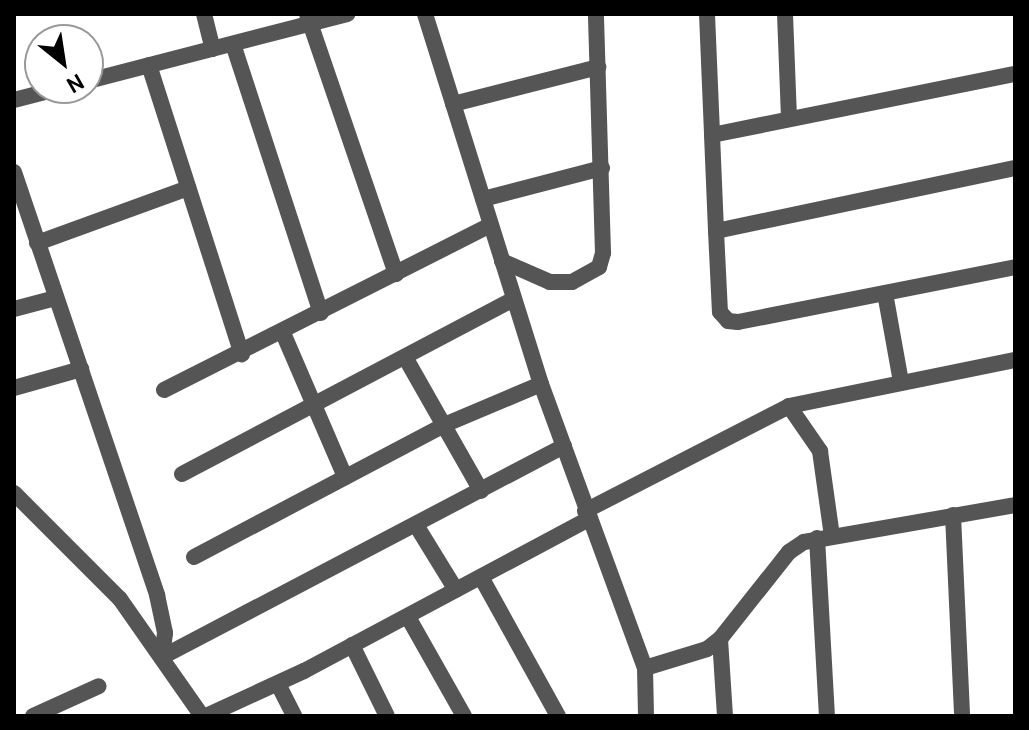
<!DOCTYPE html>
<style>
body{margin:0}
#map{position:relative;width:1029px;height:730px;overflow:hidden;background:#fff;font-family:Cabin,sans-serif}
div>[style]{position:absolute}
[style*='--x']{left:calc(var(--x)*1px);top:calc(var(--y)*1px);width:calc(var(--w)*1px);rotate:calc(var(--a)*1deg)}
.minor>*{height:16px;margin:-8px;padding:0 8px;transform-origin:8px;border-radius:8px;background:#555}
span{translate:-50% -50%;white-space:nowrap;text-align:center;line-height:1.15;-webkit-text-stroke:6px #fff;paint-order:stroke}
.frame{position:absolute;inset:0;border:16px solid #000;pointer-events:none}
.north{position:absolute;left:24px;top:24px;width:80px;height:80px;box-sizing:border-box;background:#fff;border:2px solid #999;border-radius:50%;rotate:150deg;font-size:22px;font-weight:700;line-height:32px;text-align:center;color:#000}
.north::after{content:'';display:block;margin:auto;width:28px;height:36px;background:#000;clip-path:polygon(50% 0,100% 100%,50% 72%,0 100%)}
</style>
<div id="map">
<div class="minor">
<div style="--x:204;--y:14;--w:36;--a:76"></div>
<div style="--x:307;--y:14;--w:275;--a:71.1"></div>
<div style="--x:425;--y:14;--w:388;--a:72.6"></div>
<div style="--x:541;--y:384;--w:302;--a:69.9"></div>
<div style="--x:645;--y:668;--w:48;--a:88.8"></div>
<div style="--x:707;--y:14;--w:121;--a:87.6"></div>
<div style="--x:712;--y:135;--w:309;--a:-11.4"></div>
<div style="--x:785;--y:14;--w:105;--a:87.8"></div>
<div style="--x:233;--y:44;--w:283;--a:71.9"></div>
<div style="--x:149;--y:65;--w:304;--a:72.2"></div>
<div style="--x:88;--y:81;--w:268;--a:-14.5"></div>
<div style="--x:14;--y:100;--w:48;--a:-14.6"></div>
<div style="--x:453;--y:104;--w:150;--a:-14.3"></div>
<div style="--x:712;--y:135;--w:96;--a:87.6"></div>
<div style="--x:716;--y:231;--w:306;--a:-11.9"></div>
<div style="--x:14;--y:172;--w:447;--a:71.3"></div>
<div style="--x:157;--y:595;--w:39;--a:78"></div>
<div style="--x:165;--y:633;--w:24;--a:97"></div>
<div style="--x:483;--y:199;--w:123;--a:-14.6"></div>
<div style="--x:716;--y:231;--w:81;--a:87.2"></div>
<div style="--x:720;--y:312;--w:12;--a:48"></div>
<div style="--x:728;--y:321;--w:10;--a:6"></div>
<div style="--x:738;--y:322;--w:282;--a:-11.2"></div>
<div style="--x:37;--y:243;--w:161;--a:-20"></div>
<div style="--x:502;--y:261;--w:52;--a:23.6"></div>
<div style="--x:550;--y:282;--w:22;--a:0"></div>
<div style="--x:572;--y:282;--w:31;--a:-29"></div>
<div style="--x:599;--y:267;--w:15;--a:-74"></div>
<div style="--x:603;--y:253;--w:239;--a:-91.7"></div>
<div style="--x:885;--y:293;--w:90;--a:79.8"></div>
<div style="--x:14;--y:309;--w:43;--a:-14.7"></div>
<div style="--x:283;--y:333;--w:157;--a:66.7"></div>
<div style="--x:405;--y:357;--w:154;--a:60.4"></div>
<div style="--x:14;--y:388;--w:70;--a:-15.8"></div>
<div style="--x:164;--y:390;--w:366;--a:-26.8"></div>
<div style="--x:789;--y:406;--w:55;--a:55.4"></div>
<div style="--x:820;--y:451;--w:86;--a:82"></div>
<div style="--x:182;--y:474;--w:375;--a:-27.8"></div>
<div style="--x:14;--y:493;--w:150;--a:45"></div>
<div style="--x:120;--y:599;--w:143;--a:55"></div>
<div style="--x:585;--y:511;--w:229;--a:-27.2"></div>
<div style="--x:789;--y:406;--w:231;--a:-11.5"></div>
<div style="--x:953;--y:515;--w:201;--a:87.4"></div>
<div style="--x:416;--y:525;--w:76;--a:58.4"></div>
<div style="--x:817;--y:538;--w:178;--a:86.8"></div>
<div style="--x:194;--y:557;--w:283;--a:-27.8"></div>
<div style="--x:444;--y:425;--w:105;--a:-22.9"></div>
<div style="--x:481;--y:577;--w:159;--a:61"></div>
<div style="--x:408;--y:617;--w:114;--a:60.5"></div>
<div style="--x:720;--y:639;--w:77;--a:86.3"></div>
<div style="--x:352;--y:645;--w:79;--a:63.8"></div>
<div style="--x:162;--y:657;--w:454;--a:-27.7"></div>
<div style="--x:645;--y:668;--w:65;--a:-17"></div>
<div style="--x:707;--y:649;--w:16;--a:-38"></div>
<div style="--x:720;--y:639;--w:111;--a:-51.6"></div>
<div style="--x:789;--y:552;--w:18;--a:-34"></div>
<div style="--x:804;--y:542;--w:214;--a:-9.9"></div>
<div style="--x:278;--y:684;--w:36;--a:63"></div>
<div style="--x:33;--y:716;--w:72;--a:-24.4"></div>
<div style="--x:206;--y:716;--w:108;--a:-24.7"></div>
<div style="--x:304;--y:671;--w:323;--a:-28.1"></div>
</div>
<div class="frame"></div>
<div class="north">N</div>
</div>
